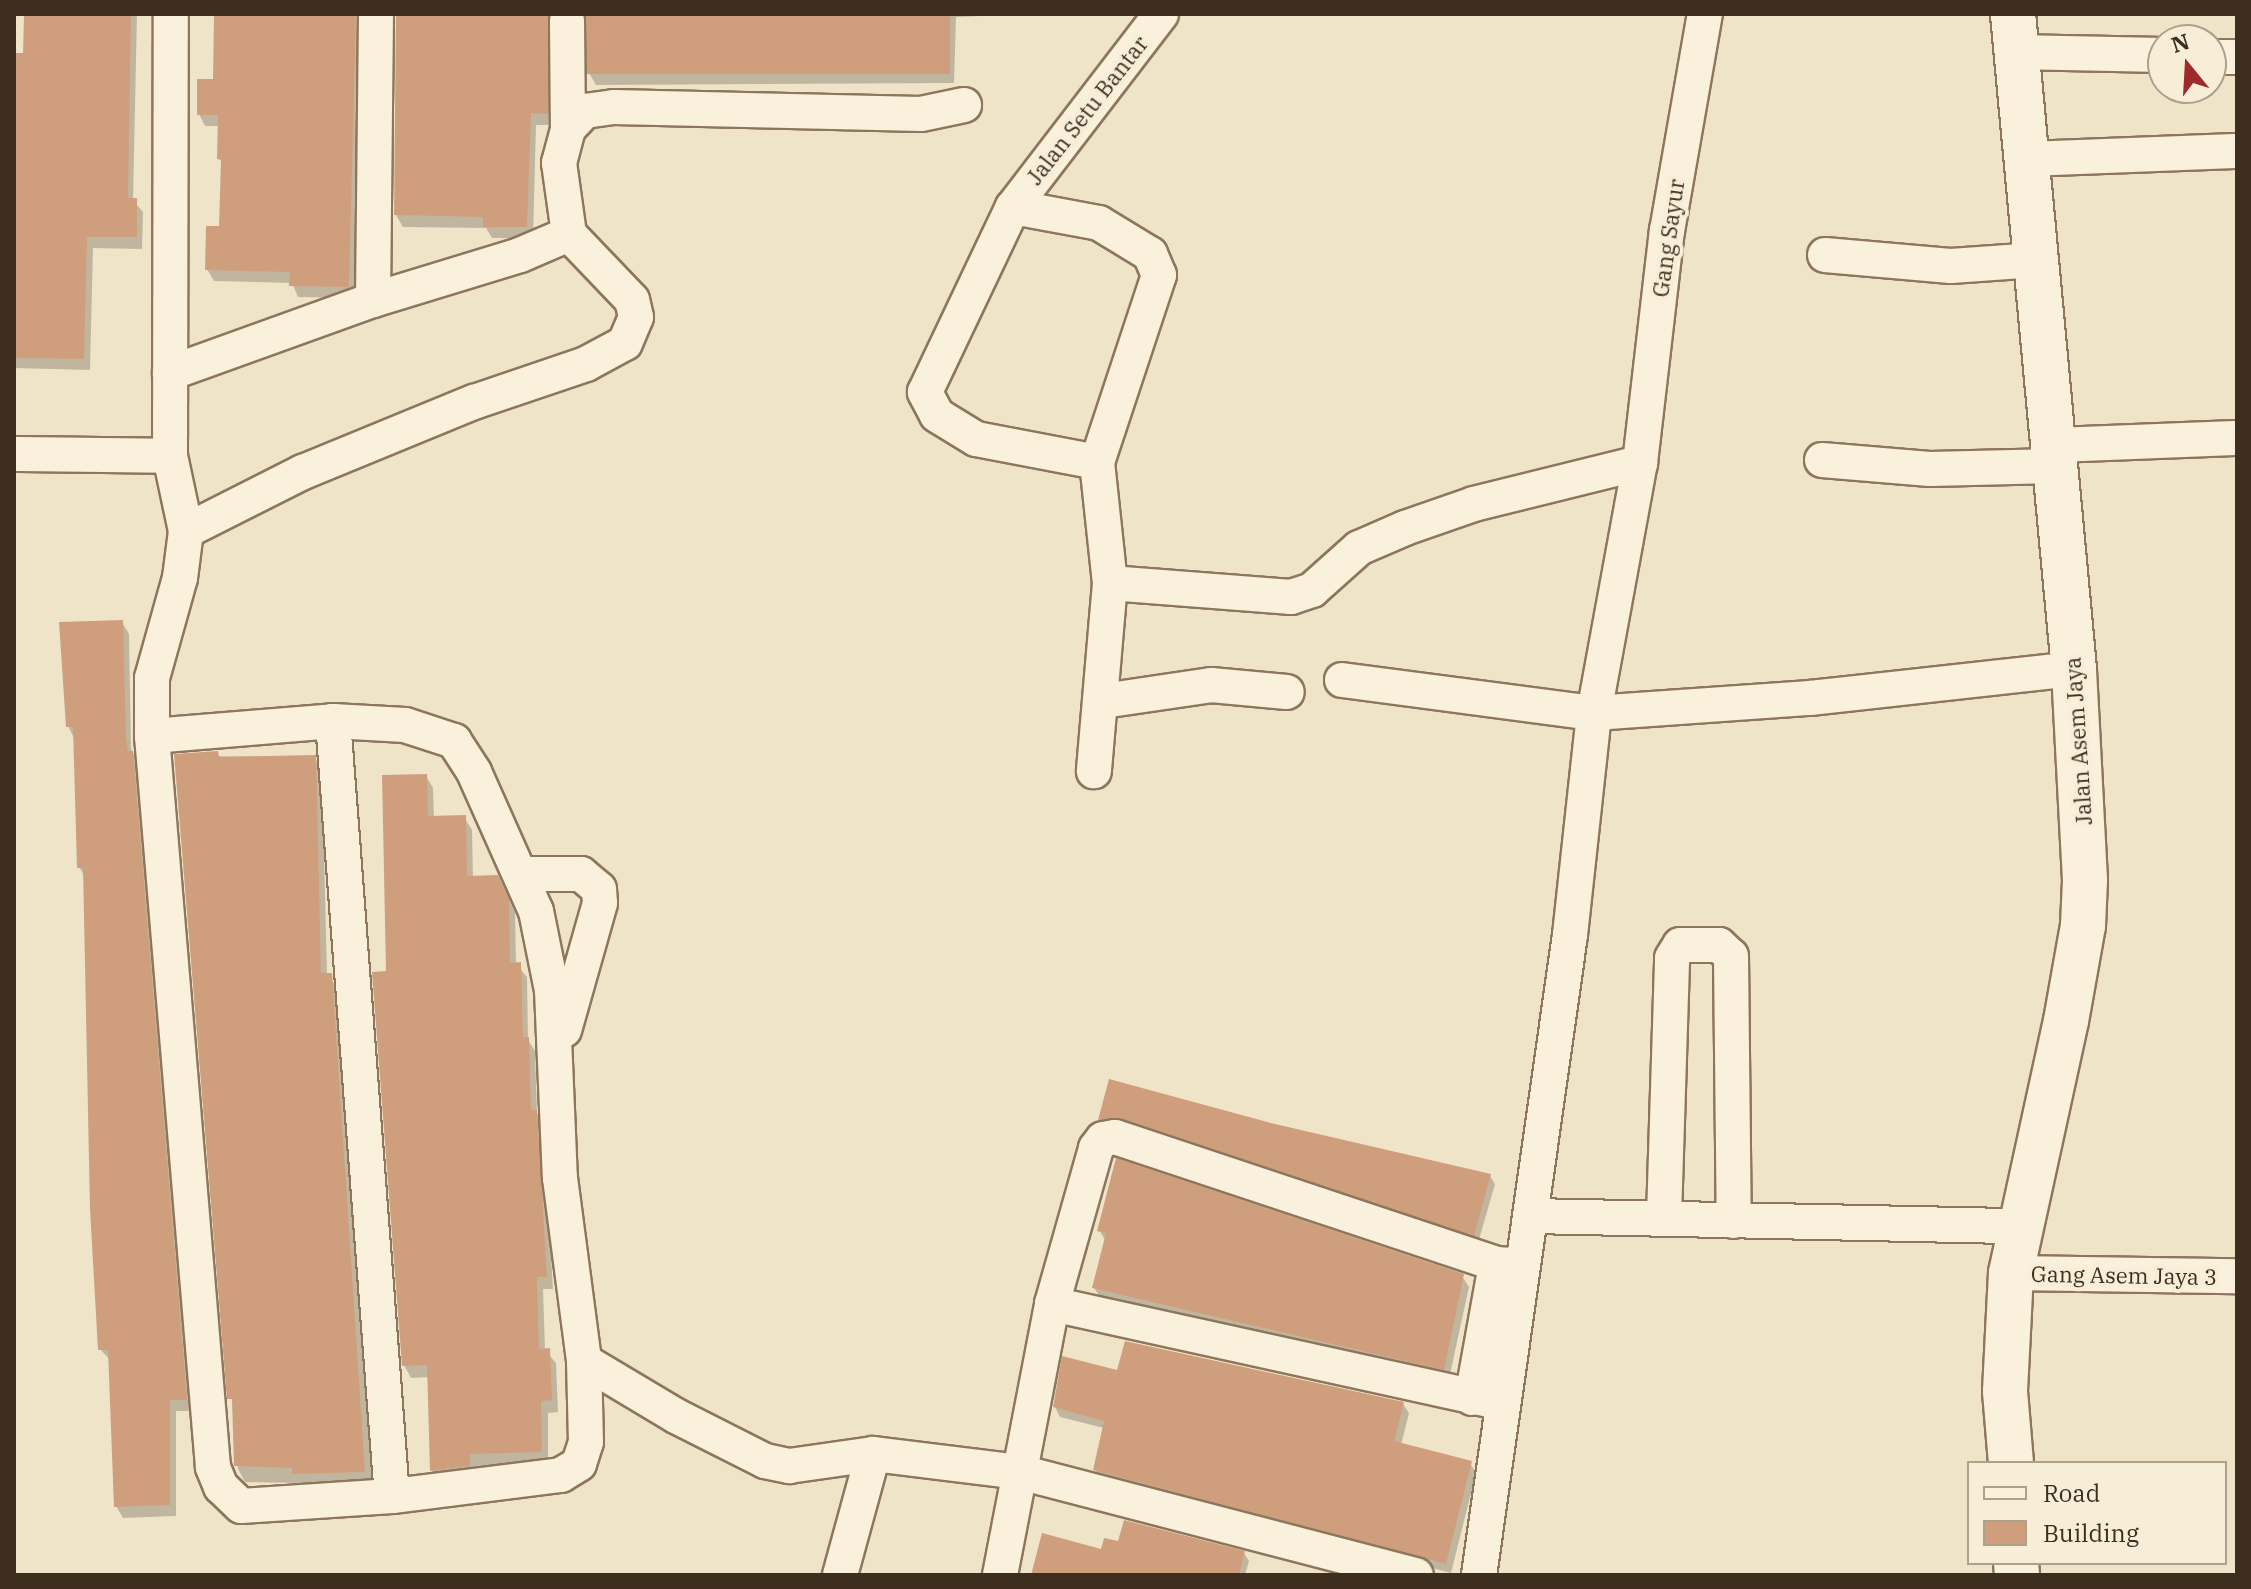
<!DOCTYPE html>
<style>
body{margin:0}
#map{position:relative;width:2251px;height:1589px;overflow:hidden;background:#f0e4c8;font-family:"IBM Plex Serif",serif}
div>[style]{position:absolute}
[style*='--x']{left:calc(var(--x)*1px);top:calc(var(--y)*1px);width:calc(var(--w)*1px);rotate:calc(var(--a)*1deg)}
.shadow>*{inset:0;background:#0003}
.building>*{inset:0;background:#cf9f7d;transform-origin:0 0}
.roads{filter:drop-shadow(2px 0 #8d765c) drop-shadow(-2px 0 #8d765c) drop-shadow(0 2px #8d765c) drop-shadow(0 -2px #8d765c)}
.minor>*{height:34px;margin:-17px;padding:0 17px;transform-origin:17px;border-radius:17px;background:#faf1dc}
.secondary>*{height:44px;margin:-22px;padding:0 22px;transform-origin:22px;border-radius:22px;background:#faf1dc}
span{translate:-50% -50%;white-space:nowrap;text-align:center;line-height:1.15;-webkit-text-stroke:8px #f7eed8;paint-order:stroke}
.street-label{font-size:22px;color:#3d2e20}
.frame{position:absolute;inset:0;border:16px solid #3d2e20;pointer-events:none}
.legend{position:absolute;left:1967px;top:1461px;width:260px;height:104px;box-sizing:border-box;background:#f7eed8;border:2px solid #ada18e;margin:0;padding:10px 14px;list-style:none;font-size:24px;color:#3d2e20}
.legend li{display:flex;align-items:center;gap:16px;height:40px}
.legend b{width:40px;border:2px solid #ada18e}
.north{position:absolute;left:2147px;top:24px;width:80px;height:80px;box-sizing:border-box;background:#f7eed8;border:2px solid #ada18e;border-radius:50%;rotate:342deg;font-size:22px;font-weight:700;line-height:32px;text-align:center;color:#3d2e20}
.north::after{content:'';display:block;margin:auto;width:28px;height:36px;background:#9e2a2b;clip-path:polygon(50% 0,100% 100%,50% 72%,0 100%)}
</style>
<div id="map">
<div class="shadow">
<div style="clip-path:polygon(26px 14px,137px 14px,133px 200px,143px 212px,142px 249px,93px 248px,90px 370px,14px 368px,14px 107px,25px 55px)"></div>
<div style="clip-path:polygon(216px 14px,369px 14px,362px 26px,354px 298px,298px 297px,292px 283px,214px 281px,207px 269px,221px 228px,223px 166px,219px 126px,205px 126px,199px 114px,215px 81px)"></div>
<div style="clip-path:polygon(398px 14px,1030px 14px,956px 17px,954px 83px,596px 85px,589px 73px,587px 17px,564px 15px,553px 125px,536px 125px,533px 238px,492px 238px,486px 228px,403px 227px,396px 215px)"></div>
<div style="clip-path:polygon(122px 622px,129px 634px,131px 749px,139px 765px,193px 1411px,176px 1411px,176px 1516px,123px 1518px,116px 1506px,111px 1361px,100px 1349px,85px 877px,79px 867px,74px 738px,68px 726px)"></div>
<div style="clip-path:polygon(176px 756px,314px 757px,322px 769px,327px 975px,338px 988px,372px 1484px,245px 1482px,238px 1469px)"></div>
<div style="clip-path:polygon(426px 776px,433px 788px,434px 818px,464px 817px,472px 830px,473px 878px,505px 890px,515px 913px,516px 964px,527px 977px,528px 1040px,535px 1051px,537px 1113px,543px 1124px,553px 1289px,543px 1289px,545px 1350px,556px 1363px,558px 1412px,548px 1413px,548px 1464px,476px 1466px,476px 1478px,439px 1483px,432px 1471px,430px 1377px,411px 1378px,404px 1365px,388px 973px)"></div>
<div style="clip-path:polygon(1111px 1081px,1274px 1126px,1490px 1176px,1495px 1184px,1478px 1243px,1105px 1128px,1100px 1120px)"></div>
<div style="clip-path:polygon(1100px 1231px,1462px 1276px,1469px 1287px,1449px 1379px,1101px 1298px,1094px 1288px,1106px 1242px)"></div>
<div style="clip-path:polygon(1119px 1372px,1403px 1404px,1409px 1413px,1401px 1445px,1470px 1463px,1476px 1473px,1451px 1573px,1101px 1480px,1095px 1470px,1104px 1428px,1060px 1417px,1055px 1407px)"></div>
<div style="clip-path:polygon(1103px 1552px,1244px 1553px,1249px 1561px,1245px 1575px,1033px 1575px)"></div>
</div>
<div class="building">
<div style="clip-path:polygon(24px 14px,131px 14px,128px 198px,137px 198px,137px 237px,87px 237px,84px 359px,14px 358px,14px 53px,23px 53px)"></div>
<div style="clip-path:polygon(214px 14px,356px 14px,349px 287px,289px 286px,290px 272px,205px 270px,206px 226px,219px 226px,221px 160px,217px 159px,218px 115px,197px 115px,197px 79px,213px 79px)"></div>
<div style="clip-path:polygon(396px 14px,549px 14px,548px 114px,531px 113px,527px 227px,483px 227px,483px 217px,394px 215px)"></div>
<div style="left:585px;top:14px;width:365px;height:60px"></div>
<div style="clip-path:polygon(123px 620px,126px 736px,128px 751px,133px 751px,187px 1400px,170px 1400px,170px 1505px,114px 1507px,108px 1350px,98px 1350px,90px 1209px,83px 868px,77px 868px,73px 727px,66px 727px,59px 622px)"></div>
<div style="clip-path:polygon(218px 751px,219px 757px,316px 755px,321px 973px,332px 973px,365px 1472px,292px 1474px,292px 1468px,234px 1466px,232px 1399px,227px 1399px,174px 754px)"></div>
<div style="clip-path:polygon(427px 774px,428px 816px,466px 815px,467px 876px,498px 875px,509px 899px,510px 963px,521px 962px,523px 1037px,529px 1037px,531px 1110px,537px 1110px,547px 1277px,537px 1277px,539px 1349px,550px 1348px,552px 1400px,541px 1401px,542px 1452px,470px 1454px,470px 1466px,430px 1471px,427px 1365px,402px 1366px,372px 972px,386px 971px,382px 775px)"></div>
<div style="clip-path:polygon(1109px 1079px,1275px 1124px,1491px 1174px,1474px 1236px,1121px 1118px,1098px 1120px)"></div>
<div style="clip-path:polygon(1116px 1158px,1464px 1274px,1444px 1370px,1092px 1288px,1106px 1233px,1097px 1231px)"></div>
<div style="clip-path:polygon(1125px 1341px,1404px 1402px,1394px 1441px,1472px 1461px,1446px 1564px,1093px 1470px,1104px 1421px,1053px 1407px,1062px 1356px,1117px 1370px)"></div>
<div style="clip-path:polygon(1124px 1520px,1245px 1551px,1239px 1575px,1031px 1575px,1042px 1533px,1101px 1549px,1104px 1538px,1118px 1541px)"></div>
</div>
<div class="roads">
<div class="minor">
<div style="--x:567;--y:21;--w:108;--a:89.5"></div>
<div style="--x:2014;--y:52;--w:149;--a:1.2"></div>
<div style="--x:2211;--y:57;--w:26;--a:0"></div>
<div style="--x:2025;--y:159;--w:212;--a:-2.2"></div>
<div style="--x:1013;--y:207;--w:87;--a:10.5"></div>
<div style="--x:1099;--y:223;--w:60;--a:31.3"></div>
<div style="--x:1150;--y:254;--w:23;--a:67"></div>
<div style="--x:1159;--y:275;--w:197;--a:108.3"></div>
<div style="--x:1097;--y:462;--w:122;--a:83.9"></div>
<div style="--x:1110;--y:583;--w:189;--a:94.9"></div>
<div style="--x:1825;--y:255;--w:126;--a:5"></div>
<div style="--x:1951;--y:266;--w:85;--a:-4"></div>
<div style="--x:373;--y:300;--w:286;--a:-89.4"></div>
<div style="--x:170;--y:373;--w:216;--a:-19.8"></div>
<div style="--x:373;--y:300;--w:154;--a:-17"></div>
<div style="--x:520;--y:255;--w:53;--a:-23.2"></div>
<div style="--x:569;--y:234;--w:72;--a:-98"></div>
<div style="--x:559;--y:163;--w:35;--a:-75"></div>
<div style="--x:568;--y:129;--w:25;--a:-47"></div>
<div style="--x:585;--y:111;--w:29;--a:-8"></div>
<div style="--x:614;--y:107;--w:307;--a:1.3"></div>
<div style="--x:921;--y:114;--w:44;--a:-11.8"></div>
<div style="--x:2054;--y:445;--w:183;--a:-2.2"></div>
<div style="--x:14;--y:454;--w:156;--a:0.7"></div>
<div style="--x:1822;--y:460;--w:108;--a:4.8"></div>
<div style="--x:1930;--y:469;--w:126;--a:-1.4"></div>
<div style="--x:1097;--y:462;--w:123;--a:-169.2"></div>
<div style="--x:976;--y:439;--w:46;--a:-148.4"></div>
<div style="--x:937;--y:415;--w:26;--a:-118"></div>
<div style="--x:925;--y:392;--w:205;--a:-64.6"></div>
<div style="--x:1013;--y:207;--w:243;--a:-52.5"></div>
<div style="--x:186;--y:531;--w:131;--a:-26.8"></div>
<div style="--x:303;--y:472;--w:185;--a:-22.3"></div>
<div style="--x:474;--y:402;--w:118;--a:-18.7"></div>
<div style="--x:586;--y:364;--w:44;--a:-28.3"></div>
<div style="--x:625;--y:343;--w:28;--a:-67"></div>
<div style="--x:636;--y:317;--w:17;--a:-103"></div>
<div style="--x:632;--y:300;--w:91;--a:-133.7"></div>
<div style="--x:1110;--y:583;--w:182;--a:4.4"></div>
<div style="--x:1291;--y:597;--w:22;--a:-18"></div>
<div style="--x:1312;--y:590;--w:63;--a:-41.8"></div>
<div style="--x:1359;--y:548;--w:50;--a:-23.5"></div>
<div style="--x:1405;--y:528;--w:73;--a:-19.2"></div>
<div style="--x:1474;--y:504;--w:171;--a:-13.9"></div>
<div style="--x:1342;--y:680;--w:254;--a:7.5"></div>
<div style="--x:1594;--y:713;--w:217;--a:-4"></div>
<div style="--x:1810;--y:698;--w:266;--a:-6.3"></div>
<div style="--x:1103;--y:701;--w:109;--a:-8.4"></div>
<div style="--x:1211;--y:685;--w:76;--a:5.3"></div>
<div style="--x:333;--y:721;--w:777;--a:85.65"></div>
<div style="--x:152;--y:736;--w:182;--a:-4.7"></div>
<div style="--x:333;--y:721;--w:72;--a:3.2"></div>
<div style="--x:405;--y:725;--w:52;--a:18.1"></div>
<div style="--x:454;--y:741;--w:37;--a:57"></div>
<div style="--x:474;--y:772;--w:152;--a:66"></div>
<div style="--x:536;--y:911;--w:81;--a:78.6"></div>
<div style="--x:552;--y:990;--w:188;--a:87.6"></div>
<div style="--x:560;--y:1178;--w:185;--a:82.5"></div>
<div style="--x:584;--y:1361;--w:81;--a:88.6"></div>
<div style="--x:586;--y:1442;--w:23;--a:108"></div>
<div style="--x:579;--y:1464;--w:21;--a:149"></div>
<div style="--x:561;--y:1475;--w:170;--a:172.9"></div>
<div style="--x:392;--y:1496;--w:151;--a:176.2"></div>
<div style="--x:241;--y:1506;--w:28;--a:-136"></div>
<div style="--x:221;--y:1487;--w:22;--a:-112"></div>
<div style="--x:213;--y:1467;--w:734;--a:-94.77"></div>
<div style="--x:152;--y:736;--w:58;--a:-90"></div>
<div style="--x:152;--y:678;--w:104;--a:-74.4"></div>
<div style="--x:180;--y:578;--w:47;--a:-82.7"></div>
<div style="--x:186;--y:531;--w:77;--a:-102"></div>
<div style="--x:170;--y:456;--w:442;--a:-89.9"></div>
<div style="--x:522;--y:874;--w:59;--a:0"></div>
<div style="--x:581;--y:874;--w:23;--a:40"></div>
<div style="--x:599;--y:889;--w:14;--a:86"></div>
<div style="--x:600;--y:903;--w:132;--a:105.8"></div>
<div style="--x:1531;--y:1216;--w:492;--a:1.2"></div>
<div style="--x:1664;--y:1217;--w:259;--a:-88.2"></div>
<div style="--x:1672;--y:958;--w:15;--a:-58"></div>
<div style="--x:1680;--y:945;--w:39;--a:0"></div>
<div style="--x:1719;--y:945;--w:16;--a:43"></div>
<div style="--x:1731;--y:956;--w:265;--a:89.4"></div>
<div style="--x:2011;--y:1273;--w:226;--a:0.8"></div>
<div style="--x:1052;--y:1304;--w:462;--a:12.4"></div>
<div style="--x:584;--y:1361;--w:107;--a:30.9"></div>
<div style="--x:676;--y:1416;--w:100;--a:26.8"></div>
<div style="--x:765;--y:1461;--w:25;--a:12"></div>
<div style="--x:789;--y:1466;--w:85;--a:-8.1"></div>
<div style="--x:873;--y:1454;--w:148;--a:7"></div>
<div style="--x:1020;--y:1472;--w:409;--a:14.6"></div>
<div style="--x:1472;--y:1398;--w:136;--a:-79.8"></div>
<div style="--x:840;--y:1575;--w:125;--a:-74.7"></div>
<div style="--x:1000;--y:1575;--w:276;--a:-79.1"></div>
<div style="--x:1052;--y:1304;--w:162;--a:-74.2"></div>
<div style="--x:1096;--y:1148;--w:11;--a:-52"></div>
<div style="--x:1103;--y:1139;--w:12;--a:-9"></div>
<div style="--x:1115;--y:1137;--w:402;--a:18.4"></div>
<div style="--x:1496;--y:1264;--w:26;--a:4"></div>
<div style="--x:1479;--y:1575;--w:646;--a:-81.91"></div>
<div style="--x:1570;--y:935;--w:223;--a:-83.8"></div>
<div style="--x:1594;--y:713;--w:254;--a:-79.6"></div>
<div style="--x:1640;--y:463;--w:234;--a:-83.4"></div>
<div style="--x:1667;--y:231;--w:220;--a:-80.1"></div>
</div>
<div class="secondary">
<div style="--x:2011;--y:1463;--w:72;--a:-94.8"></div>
<div style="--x:2005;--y:1391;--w:118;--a:-87.1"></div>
<div style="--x:2011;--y:1273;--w:258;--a:-77.7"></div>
<div style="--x:2066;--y:1021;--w:97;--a:-79.9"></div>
<div style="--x:2083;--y:926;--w:46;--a:-87.5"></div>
<div style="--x:2085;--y:880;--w:211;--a:-93"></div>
<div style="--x:2074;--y:669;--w:658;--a:-95.32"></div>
<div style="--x:2016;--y:1563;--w:12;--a:85"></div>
</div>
</div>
<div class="street-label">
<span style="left:1087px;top:110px;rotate:-52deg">Jalan Setu Bantar</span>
<span style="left:1668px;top:238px;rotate:-82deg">Gang Sayur</span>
<span style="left:2078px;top:741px;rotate:-94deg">Jalan Asem Jaya</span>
<span style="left:2124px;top:1275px;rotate:1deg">Gang Asem Jaya 3</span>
</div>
<div class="frame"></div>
<ul class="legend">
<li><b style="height:10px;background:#faf1dc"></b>Road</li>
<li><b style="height:22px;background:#cf9f7d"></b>Building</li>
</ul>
<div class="north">N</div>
</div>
